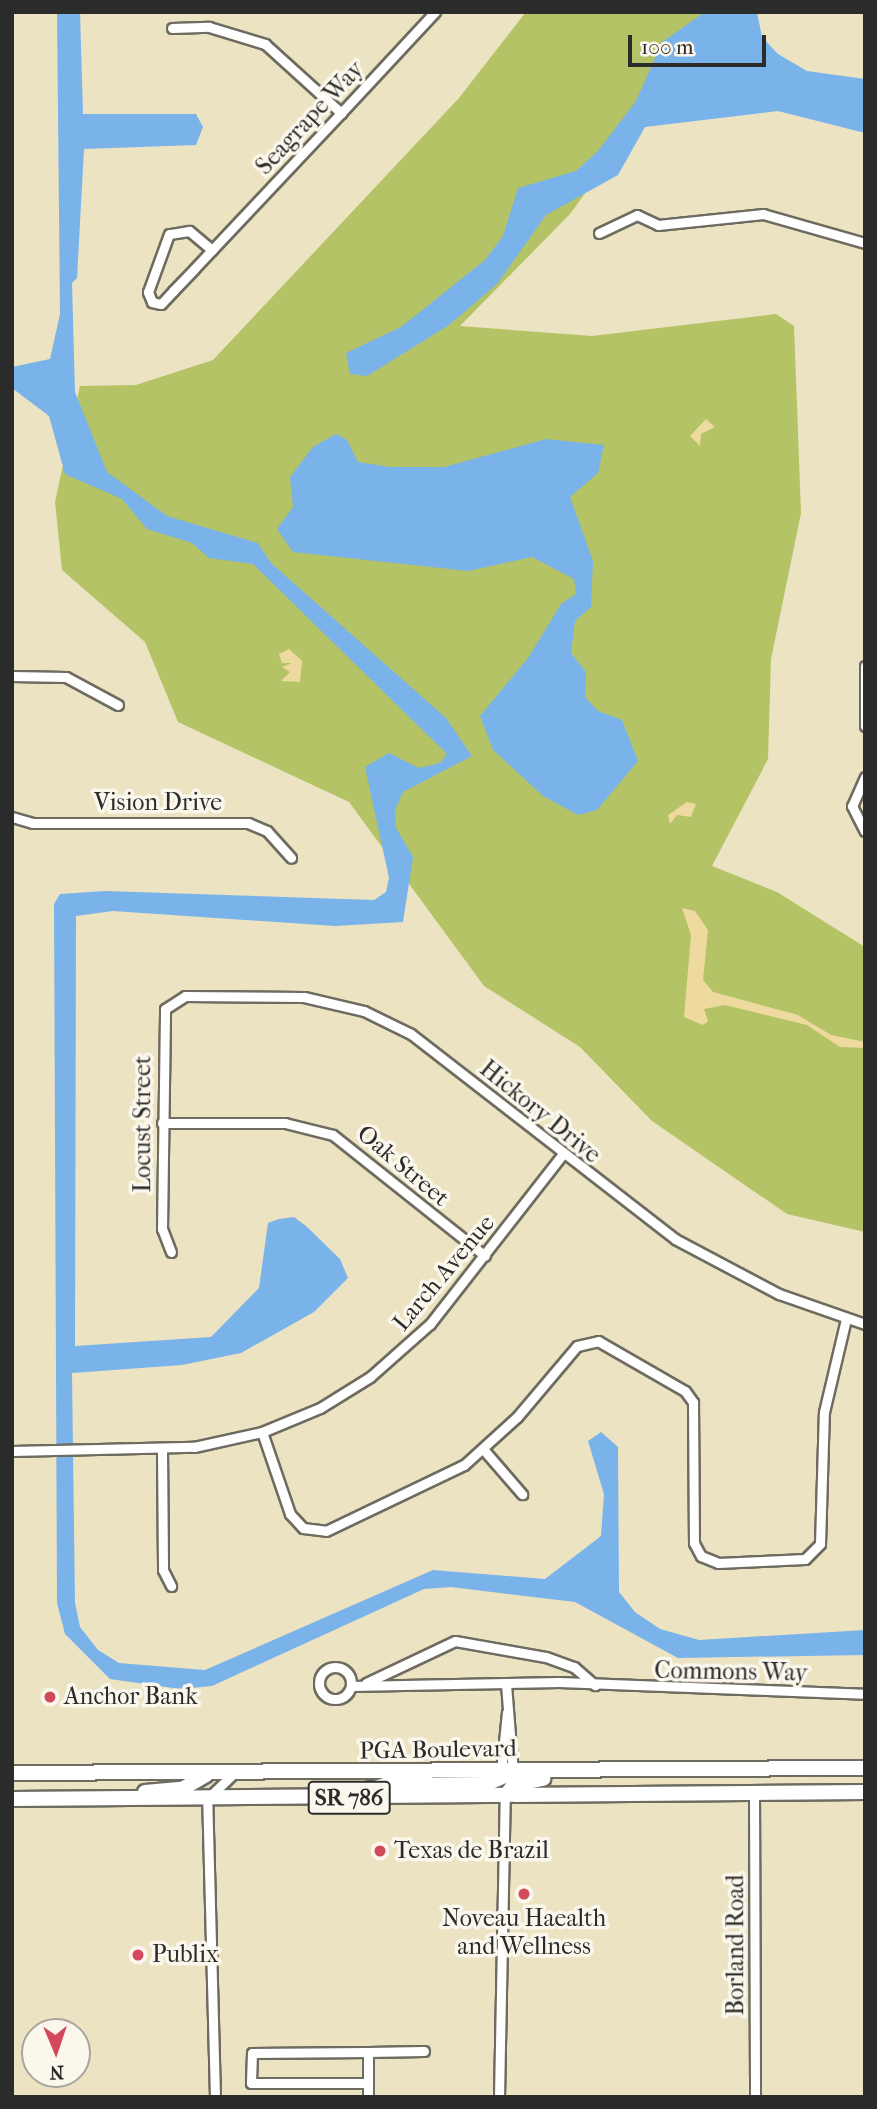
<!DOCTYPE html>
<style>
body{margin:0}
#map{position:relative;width:877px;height:2109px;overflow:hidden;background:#ebe3c1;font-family:"IM FELL French Canon",serif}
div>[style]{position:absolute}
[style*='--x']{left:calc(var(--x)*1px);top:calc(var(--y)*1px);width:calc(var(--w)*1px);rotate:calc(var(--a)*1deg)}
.green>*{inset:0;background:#b4c365}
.sand>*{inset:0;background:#eeda9e}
.water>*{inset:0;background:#7ab3ea}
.roads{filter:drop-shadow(2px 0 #6e6b60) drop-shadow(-2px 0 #6e6b60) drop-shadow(0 2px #6e6b60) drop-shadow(0 -2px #6e6b60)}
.minor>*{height:9px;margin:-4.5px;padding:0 4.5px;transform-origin:4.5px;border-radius:4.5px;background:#fff}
.minor>.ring{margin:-4.5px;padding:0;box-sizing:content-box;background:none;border:9px solid #fff;border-radius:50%}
.primary>*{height:14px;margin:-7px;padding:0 7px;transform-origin:7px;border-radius:7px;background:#fff}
.dots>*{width:19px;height:19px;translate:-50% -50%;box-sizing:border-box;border:4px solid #fbf7ec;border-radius:50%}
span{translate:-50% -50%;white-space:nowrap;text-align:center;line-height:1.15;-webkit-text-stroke:7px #fbf7ec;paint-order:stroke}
.shield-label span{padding:2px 5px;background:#fbf7ec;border:2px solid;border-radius:5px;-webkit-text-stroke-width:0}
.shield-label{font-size:23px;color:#2b2b2b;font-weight:700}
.street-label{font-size:24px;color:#2b2b2b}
.poi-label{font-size:24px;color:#2b2b2b}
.left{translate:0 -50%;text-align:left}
.frame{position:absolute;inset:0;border:14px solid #2b2b2b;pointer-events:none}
.north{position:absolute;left:21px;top:2018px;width:70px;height:70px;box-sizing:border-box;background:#fbf7ec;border:2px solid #a8a59f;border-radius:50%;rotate:178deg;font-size:19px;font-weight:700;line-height:28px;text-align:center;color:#2b2b2b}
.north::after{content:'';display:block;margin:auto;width:24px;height:32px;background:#d1495b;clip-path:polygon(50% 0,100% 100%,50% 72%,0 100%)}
.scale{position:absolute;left:628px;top:35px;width:138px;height:32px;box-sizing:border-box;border:4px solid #2b2b2b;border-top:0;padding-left:9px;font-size:21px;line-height:24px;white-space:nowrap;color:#2b2b2b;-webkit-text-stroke:5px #fbf7ec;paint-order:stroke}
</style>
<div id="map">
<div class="green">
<div style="clip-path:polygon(526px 12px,716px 12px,570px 214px,460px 326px,592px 336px,776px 314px,794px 326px,801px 513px,771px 659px,768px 759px,712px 866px,777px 892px,865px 947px,865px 1232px,787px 1214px,652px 1121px,580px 1047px,484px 986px,349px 802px,178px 722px,145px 642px,62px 570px,55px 502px,80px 386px,136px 385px,213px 360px,459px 98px)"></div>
</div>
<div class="sand">
<div style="clip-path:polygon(706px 419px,715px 427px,701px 434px,700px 446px,690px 436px)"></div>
<div style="clip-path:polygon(289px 649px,302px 661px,300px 682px,281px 681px,290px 672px,282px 667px,292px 663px,282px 663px,279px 654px)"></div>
<div style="clip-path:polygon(687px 802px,696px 804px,691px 817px,677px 815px,670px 824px,668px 815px)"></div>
<div style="clip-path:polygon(682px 908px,695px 911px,708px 930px,703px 980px,713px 992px,798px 1015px,831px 1035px,865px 1042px,865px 1048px,840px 1047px,807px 1025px,725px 1005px,704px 1009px,708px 1021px,703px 1025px,684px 1017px,691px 935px)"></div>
</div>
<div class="water">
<div style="clip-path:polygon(57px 12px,80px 12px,83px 114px,196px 114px,203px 127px,196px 145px,84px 149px,77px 278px,72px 283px,75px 392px,107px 472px,167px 516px,258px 543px,271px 563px,446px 718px,472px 756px,403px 792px,395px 810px,396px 828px,413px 857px,403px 922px,335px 926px,113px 911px,76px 916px,75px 1346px,211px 1337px,259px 1288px,268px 1223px,279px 1219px,294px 1217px,306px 1226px,340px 1259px,348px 1278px,314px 1312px,241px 1353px,182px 1365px,72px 1373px,75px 1603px,80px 1627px,98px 1650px,119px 1663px,205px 1670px,433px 1570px,545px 1579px,601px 1536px,604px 1494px,588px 1441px,601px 1432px,618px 1447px,619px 1592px,635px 1612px,660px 1629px,699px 1640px,865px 1630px,865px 1655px,678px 1658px,575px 1602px,451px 1587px,424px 1589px,212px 1686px,180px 1689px,110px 1679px,65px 1634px,57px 1603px,54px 904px,60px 894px,105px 891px,374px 900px,386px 892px,389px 878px,365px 767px,389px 753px,419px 768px,440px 763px,447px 754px,253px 564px,209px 558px,192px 543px,147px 529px,122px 499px,65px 474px,49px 416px,12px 388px,12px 367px,50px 359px,60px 314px)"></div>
<div style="clip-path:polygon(705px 12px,757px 12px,762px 37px,778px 54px,807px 71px,865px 79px,865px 133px,778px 111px,645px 127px,618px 175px,546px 215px,497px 284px,449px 325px,367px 376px,350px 374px,346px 353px,401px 327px,485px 260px,503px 236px,518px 188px,576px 171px,598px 151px,636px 101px,662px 42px)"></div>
<div style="clip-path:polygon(336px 434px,347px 440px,358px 462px,390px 467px,444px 467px,546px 439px,604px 445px,598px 473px,570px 497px,593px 561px,591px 607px,575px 621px,571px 653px,586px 672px,585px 697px,598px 711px,622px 720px,638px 761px,597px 810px,578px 815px,543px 796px,493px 750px,480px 716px,528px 658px,561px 604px,576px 594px,574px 579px,532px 557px,468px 571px,293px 552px,277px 529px,293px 507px,290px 477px,313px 447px)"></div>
</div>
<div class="roads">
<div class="minor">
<div style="--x:172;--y:28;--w:37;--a:-2"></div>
<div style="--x:209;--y:27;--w:59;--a:16.9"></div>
<div style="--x:265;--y:44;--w:103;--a:42.2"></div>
<div style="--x:599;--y:233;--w:42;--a:-25.3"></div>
<div style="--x:637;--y:215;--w:23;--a:25"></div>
<div style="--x:658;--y:225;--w:106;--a:-6"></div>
<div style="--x:763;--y:214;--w:106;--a:15.9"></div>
<div style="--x:212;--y:250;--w:30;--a:-140"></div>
<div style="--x:189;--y:231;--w:20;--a:171"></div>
<div style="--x:169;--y:234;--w:62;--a:109.9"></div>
<div style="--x:148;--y:292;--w:11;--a:68"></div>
<div style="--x:152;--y:302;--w:9;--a:13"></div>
<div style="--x:161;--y:304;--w:18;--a:-47"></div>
<div style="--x:173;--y:291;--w:30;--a:-46"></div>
<div style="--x:194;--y:269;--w:214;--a:-46.7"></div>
<div style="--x:341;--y:113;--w:138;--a:-47.1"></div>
<div style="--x:865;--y:666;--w:60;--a:90"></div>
<div style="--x:12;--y:676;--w:54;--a:1.1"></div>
<div style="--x:66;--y:677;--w:59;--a:28.3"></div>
<div style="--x:865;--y:777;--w:32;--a:114"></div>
<div style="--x:852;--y:806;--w:28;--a:63"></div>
<div style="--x:12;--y:817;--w:22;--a:16"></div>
<div style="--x:33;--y:823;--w:215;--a:0"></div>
<div style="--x:248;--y:823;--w:21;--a:23"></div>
<div style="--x:267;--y:831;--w:36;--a:48"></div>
<div style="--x:162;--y:1123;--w:123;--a:0"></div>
<div style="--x:285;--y:1123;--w:49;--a:14"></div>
<div style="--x:333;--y:1135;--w:194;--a:38.5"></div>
<div style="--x:171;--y:1252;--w:25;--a:-111"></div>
<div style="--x:162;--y:1229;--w:220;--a:-89.2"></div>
<div style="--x:165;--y:1009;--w:24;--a:-33"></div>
<div style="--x:185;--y:996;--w:119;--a:0.5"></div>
<div style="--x:304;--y:997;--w:62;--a:13.1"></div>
<div style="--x:364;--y:1011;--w:52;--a:26.1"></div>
<div style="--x:411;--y:1034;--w:334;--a:37.8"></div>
<div style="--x:675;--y:1239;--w:118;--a:27.9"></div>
<div style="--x:779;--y:1294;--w:91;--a:19.2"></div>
<div style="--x:262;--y:1432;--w:87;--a:71.1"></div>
<div style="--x:290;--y:1514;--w:19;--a:47"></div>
<div style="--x:303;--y:1528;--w:23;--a:7"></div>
<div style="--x:326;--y:1531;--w:153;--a:-25.6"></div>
<div style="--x:464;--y:1465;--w:72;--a:-42.2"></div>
<div style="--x:517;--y:1417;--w:93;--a:-49.8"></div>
<div style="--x:577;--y:1346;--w:22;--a:-13"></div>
<div style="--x:598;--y:1341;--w:100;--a:29.9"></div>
<div style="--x:685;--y:1391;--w:14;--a:54"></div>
<div style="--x:693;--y:1402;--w:141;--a:89.6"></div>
<div style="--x:694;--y:1543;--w:15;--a:62"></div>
<div style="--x:701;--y:1556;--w:18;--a:22"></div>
<div style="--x:718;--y:1563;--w:87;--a:-2.6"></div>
<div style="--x:805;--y:1559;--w:21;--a:-45"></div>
<div style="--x:820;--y:1544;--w:132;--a:-88.3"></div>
<div style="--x:824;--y:1412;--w:96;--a:-76.7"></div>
<div style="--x:483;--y:1449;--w:60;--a:49.1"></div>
<div style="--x:162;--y:1450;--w:120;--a:89.5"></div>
<div style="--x:163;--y:1570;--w:18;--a:63"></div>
<div style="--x:12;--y:1451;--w:182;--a:-1.3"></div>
<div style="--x:194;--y:1447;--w:70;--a:-12.4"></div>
<div style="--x:262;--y:1432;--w:63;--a:-22.5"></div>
<div style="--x:320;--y:1408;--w:59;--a:-31.8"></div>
<div style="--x:370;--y:1377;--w:80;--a:-41.5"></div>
<div style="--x:430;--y:1324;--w:214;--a:-52"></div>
<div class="ring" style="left:319px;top:1667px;width:23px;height:23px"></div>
<div style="--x:366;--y:1683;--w:98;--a:-25.3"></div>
<div style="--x:455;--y:1641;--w:92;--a:10"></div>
<div style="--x:546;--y:1657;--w:30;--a:20"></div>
<div style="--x:574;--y:1667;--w:28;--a:41"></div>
<div style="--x:506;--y:1684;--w:88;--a:85.5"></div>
<div style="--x:351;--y:1686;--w:208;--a:-1.1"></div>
<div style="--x:559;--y:1682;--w:306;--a:2.2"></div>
<div style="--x:501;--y:1772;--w:60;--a:-84.3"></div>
<div style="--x:754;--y:1794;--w:303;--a:89.8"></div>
<div style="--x:368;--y:2052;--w:116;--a:179.5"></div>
<div style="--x:252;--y:2053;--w:30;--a:92"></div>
<div style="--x:251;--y:2083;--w:117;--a:0"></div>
<div style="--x:215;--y:2097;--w:298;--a:-91.5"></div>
<div style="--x:207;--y:1799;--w:35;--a:-44"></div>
<div style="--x:368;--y:2097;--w:45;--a:-90"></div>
<div style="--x:368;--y:2052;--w:56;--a:-1"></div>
<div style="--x:499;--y:2097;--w:301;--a:-88.9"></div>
</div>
<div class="primary">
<div style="--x:12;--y:1773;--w:853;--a:-0.34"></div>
<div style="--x:145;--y:1792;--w:37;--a:-5"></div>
<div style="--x:182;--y:1789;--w:28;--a:-30"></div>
<div style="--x:348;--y:1795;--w:38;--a:-15"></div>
<div style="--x:385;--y:1785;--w:101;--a:-0.6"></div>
<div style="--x:486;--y:1784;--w:28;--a:-23"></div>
<div style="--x:505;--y:1796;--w:14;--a:-51"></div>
<div style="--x:514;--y:1785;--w:30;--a:-12"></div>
<div style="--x:12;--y:1799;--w:853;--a:-0.47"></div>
</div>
</div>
<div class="dots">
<div style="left:50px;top:1697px;background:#d1495b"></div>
<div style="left:380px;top:1851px;background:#d1495b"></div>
<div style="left:524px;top:1894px;background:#d1495b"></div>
<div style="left:138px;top:1955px;background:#d1495b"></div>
</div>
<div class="shield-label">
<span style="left:349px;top:1798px">SR 786</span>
</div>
<div class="street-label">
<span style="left:310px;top:118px;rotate:-47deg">Seagrape Way</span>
<span style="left:158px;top:803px">Vision Drive</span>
<span style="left:540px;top:1112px;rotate:39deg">Hickory Drive</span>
<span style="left:143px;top:1124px;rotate:-90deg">Locust Street</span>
<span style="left:403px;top:1166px;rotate:40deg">Oak Street</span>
<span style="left:444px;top:1273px;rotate:-50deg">Larch Avenue</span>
<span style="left:731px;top:1672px;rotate:1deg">Commons Way</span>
<span style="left:438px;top:1750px;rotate:-1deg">PGA Boulevard</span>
<span style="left:736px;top:1945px;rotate:-90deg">Borland Road</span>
</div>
<div class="poi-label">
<span class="left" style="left:64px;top:1697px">Anchor Bank</span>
<span class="left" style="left:394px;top:1851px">Texas de Brazil</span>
<span style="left:524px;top:1933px">Noveau Haealth<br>and Wellness</span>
<span class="left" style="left:152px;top:1955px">Publix</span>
</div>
<div class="frame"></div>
<div class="north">N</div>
<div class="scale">100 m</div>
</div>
